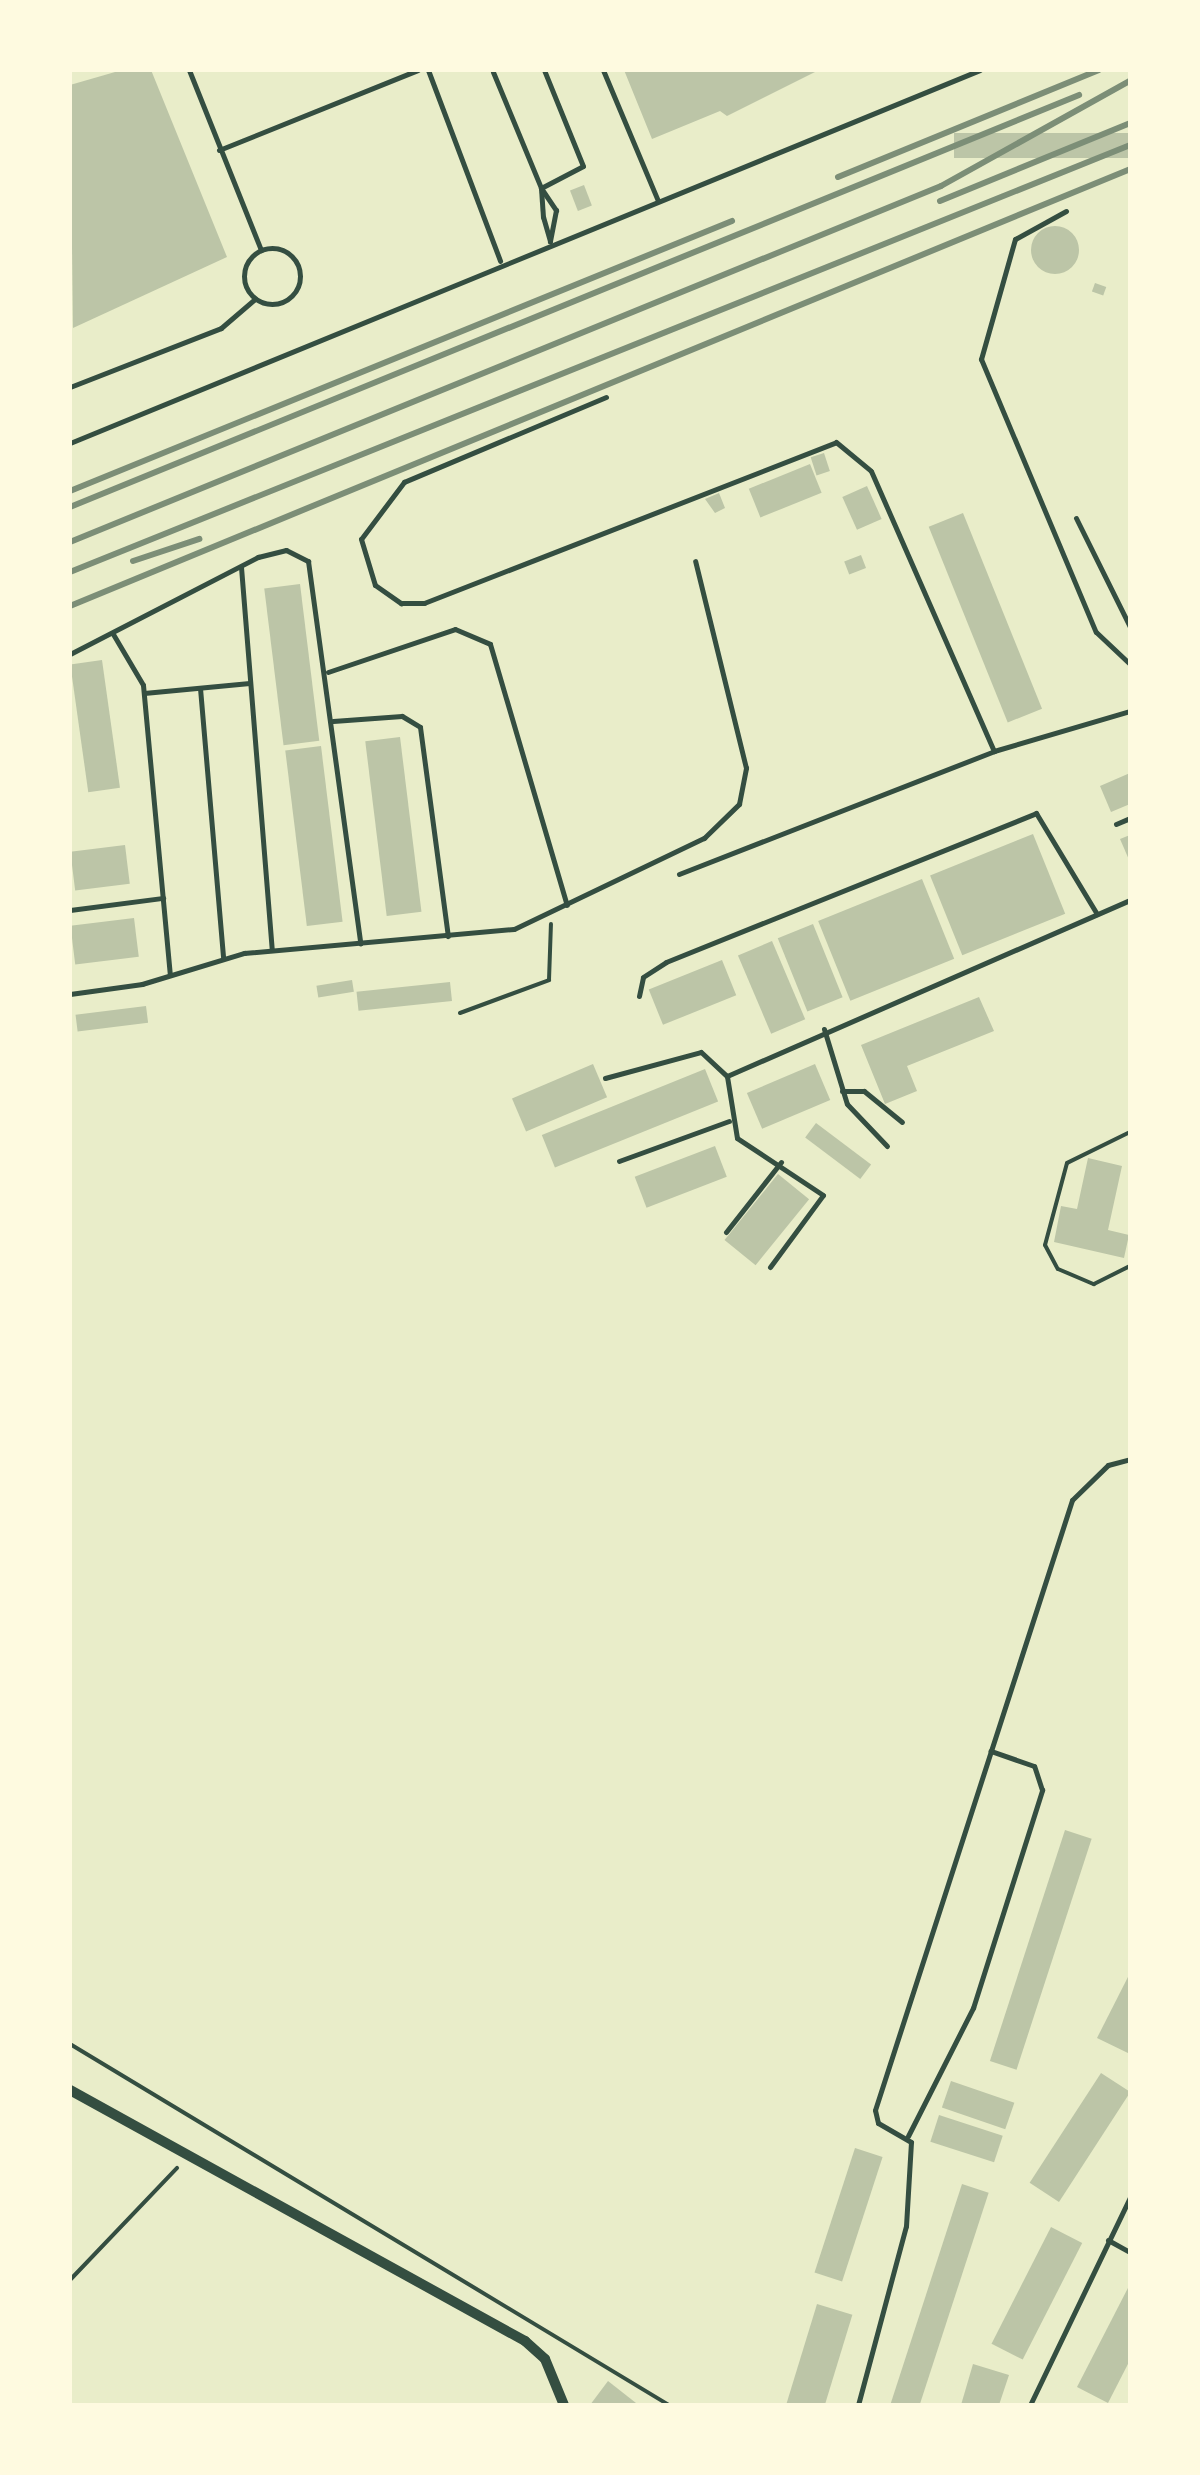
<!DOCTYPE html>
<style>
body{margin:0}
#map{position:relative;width:1200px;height:2475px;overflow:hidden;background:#e9edc9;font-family:Montserrat,sans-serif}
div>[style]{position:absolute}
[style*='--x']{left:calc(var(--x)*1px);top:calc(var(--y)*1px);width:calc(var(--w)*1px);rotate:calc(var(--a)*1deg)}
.building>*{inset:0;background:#bcc5a7;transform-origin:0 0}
.round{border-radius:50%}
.path>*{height:4px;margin:-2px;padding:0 2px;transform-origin:2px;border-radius:2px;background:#344e41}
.service>*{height:5px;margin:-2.5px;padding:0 2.5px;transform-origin:2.5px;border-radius:2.5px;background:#344e41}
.service>.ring{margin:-2.5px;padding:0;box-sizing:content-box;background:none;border:5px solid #344e41;border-radius:50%}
.minor>*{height:10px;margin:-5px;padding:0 5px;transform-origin:5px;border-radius:5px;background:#344e41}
.rail>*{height:6px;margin:-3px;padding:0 3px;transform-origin:3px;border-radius:3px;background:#7c8e77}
span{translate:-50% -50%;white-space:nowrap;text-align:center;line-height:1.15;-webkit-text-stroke:8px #fefae0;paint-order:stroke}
.frame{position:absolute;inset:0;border:72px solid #fefae0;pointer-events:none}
</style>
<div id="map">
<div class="building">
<div style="clip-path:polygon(122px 70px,151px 70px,227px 257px,73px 328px,70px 85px)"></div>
<div style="clip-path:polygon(624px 70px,819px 70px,727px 116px,720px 111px,652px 139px)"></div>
<div style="left:1130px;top:133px;width:25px;height:176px;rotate:90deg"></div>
<div style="left:584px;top:185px;width:22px;height:15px;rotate:69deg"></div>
<div class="round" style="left:1031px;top:226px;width:48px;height:48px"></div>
<div style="left:1095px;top:283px;width:12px;height:9px;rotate:20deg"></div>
<div style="left:824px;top:453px;width:19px;height:14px;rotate:72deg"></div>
<div style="left:810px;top:464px;width:31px;height:66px;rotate:68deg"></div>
<div style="left:867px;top:486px;width:36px;height:27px;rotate:66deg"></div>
<div style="clip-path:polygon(719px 493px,725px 508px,715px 513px,705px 499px)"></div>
<div style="left:963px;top:513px;width:211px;height:37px;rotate:68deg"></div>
<div style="left:861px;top:555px;width:14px;height:18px;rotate:69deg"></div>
<div style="left:300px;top:584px;width:158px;height:36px;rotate:83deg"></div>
<div style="left:102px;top:660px;width:129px;height:32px;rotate:82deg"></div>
<div style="left:400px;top:737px;width:176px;height:35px;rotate:83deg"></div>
<div style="left:321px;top:746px;width:177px;height:36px;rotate:83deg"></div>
<div style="clip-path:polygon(1130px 773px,1130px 804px,1111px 812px,1100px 786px)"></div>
<div style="left:1033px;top:834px;width:86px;height:111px;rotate:68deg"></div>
<div style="clip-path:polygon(1130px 835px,1130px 862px,1120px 839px)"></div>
<div style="left:125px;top:845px;width:39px;height:55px;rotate:83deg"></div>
<div style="left:922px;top:879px;width:86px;height:112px;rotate:68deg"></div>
<div style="left:134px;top:918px;width:39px;height:64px;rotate:83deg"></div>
<div style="left:813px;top:924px;width:79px;height:38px;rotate:68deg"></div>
<div style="left:772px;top:941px;width:85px;height:37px;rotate:67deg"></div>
<div style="left:722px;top:960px;width:38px;height:79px;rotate:68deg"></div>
<div style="left:352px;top:980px;width:12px;height:36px;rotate:81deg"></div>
<div style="left:450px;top:982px;width:19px;height:94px;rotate:84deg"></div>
<div style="clip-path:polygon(979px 997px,994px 1031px,907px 1066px,917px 1091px,885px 1104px,861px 1045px)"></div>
<div style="left:146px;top:1006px;width:17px;height:71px;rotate:83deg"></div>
<div style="left:593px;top:1064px;width:36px;height:88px;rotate:67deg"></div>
<div style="left:815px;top:1064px;width:39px;height:74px;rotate:67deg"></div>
<div style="left:705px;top:1069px;width:35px;height:176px;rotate:68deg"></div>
<div style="left:816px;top:1123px;width:69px;height:18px;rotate:37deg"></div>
<div style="left:715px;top:1146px;width:33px;height:86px;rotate:69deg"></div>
<div style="clip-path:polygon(1088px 1158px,1122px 1166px,1108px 1230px,1129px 1235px,1124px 1258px,1054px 1242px,1061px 1206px,1077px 1209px)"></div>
<div style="left:778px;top:1174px;width:40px;height:85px;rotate:39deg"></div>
<div style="left:1065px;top:1830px;width:28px;height:243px;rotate:18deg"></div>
<div style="clip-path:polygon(1130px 1973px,1130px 2054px,1097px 2038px)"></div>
<div style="left:1101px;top:2073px;width:35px;height:131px;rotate:33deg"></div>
<div style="left:951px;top:2081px;width:67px;height:28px;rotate:19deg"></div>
<div style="left:939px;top:2115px;width:67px;height:28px;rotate:18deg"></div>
<div style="left:855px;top:2148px;width:29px;height:131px;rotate:18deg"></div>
<div style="left:962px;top:2184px;width:28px;height:232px;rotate:18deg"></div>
<div style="left:1051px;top:2227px;width:35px;height:131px;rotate:27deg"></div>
<div style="clip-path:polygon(1130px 2284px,1130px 2360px,1108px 2403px,1077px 2387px)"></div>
<div style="left:817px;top:2304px;width:37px;height:106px;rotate:17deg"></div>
<div style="clip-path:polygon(973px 2364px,1009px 2375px,999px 2405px,961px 2405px)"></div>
<div style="clip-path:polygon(608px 2381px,636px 2403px,634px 2405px,590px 2405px)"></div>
</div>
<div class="path">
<div style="--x:460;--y:1013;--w:95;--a:-20.3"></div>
<div style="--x:549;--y:980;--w:56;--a:-88"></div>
<div style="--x:1130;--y:1132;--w:70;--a:153.8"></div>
<div style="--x:1067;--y:1163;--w:85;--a:105"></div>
<div style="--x:1045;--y:1245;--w:27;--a:62"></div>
<div style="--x:1058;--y:1269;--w:39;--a:23"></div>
<div style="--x:1094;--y:1284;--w:40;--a:-26.6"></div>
<div style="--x:70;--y:2044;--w:699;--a:31.08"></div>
<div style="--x:70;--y:2280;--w:155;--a:-46.3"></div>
</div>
<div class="service">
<div style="--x:189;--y:70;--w:194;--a:68.2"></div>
<div style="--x:428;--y:70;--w:204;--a:69.3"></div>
<div style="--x:603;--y:70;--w:142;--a:67.2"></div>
<div style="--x:493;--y:72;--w:126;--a:67.5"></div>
<div style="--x:541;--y:188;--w:47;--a:-27.6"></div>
<div style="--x:583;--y:166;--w:104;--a:-112.1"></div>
<div style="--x:219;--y:150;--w:214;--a:-21.9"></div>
<div style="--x:541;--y:188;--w:27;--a:56"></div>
<div style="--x:556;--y:210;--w:32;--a:101"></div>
<div style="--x:550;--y:241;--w:25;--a:-106"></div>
<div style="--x:543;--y:217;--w:29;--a:-94"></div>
<div style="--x:1066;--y:211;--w:58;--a:151.2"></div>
<div style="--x:1015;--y:239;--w:125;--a:105.8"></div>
<div style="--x:981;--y:359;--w:296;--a:67.2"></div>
<div style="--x:1096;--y:632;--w:47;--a:43.3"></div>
<div class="ring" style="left:244px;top:248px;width:51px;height:51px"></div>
<div style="--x:70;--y:387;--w:162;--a:-21.3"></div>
<div style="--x:221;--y:328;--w:45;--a:-40.5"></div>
<div style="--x:606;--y:397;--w:219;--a:157.2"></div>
<div style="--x:404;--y:482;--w:71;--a:127"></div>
<div style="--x:361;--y:539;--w:48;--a:73.1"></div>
<div style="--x:375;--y:585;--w:32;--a:35"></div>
<div style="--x:401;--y:603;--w:23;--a:0"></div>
<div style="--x:424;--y:603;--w:442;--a:-21.3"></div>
<div style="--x:836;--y:442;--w:45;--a:39.6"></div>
<div style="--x:871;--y:471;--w:306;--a:66.3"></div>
<div style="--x:994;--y:751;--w:142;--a:-16.4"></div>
<div style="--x:70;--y:443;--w:983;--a:-22.29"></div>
<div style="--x:1076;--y:518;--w:122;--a:63.6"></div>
<div style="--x:241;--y:567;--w:384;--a:85.4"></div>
<div style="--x:113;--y:634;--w:59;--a:59.5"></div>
<div style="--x:143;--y:685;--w:291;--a:84.7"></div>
<div style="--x:70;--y:654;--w:212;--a:-27.3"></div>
<div style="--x:258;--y:557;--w:29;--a:-14"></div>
<div style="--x:286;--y:550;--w:25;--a:27"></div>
<div style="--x:308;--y:561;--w:386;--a:82.2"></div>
<div style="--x:328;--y:672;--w:134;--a:-18.7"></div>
<div style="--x:455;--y:629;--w:38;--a:23"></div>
<div style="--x:490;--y:644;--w:272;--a:73.6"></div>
<div style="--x:200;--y:688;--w:270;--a:85.1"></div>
<div style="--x:144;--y:693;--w:106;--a:-5.4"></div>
<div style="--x:333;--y:721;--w:69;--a:-4.1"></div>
<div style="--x:402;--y:716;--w:21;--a:31"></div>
<div style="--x:420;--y:727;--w:211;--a:82.4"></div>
<div style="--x:1116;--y:824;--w:15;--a:-23"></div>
<div style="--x:679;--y:874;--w:338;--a:-21.3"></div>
<div style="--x:70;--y:910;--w:94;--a:-7.4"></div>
<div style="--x:70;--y:994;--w:73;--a:-7.9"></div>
<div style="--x:142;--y:984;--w:107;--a:-16.9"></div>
<div style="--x:244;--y:953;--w:271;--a:-5.1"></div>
<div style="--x:514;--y:929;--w:211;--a:-25.6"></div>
<div style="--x:704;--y:838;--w:49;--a:-44.2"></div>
<div style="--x:739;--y:804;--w:37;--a:-79"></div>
<div style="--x:746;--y:768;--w:213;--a:-103.8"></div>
<div style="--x:639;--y:996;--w:19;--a:-78"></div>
<div style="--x:643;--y:977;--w:27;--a:-33"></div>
<div style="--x:666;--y:962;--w:399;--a:-21.9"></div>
<div style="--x:1036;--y:813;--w:118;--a:58.9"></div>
<div style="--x:824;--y:1029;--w:78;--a:73"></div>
<div style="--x:847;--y:1104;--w:58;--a:46.4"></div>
<div style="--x:605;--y:1078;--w:99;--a:-15.2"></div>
<div style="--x:701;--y:1052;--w:35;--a:43"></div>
<div style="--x:842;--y:1091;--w:22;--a:0"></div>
<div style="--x:864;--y:1091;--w:49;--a:39.2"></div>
<div style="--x:619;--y:1161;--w:117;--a:-20"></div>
<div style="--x:726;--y:1232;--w:89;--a:-51.8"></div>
<div style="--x:770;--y:1267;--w:89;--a:-53.6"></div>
<div style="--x:823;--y:1195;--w:103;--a:-146.5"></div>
<div style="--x:737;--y:1138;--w:63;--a:-99.2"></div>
<div style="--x:727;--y:1076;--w:440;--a:-23.6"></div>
<div style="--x:908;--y:2136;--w:144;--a:-63.1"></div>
<div style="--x:973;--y:2008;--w:229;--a:-72.4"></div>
<div style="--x:1042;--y:1790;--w:25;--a:-108"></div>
<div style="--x:1034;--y:1766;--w:46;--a:-160.8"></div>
<div style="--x:1108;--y:2240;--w:25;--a:29"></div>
<div style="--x:858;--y:2405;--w:185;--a:-75"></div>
<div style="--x:906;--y:2226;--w:84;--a:-86.6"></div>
<div style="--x:911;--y:2142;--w:38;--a:-150"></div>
<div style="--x:878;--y:2123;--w:13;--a:-103"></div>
<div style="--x:875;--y:2110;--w:641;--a:-72.1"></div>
<div style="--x:1072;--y:1500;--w:50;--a:-44.2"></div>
<div style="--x:1108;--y:1465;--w:23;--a:-15"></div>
<div style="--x:1030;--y:2405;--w:231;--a:-64.3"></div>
</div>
<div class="minor">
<div style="--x:70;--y:2090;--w:520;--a:28.88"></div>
<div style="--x:525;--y:2341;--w:27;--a:42"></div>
<div style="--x:545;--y:2359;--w:50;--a:67.6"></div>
</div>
<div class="rail">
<div style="--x:838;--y:177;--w:282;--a:-22.3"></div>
<div style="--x:940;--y:201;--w:205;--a:-22.3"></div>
<div style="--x:70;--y:491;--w:715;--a:-22.19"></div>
<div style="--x:70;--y:507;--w:1090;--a:-22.21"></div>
<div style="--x:70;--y:542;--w:941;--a:-22.23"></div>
<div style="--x:941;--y:186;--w:216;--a:-29.1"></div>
<div style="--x:133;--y:561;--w:70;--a:-18.4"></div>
<div style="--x:70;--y:572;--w:1143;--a:-21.94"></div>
<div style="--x:70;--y:606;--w:1147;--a:-22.4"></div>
</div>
<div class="frame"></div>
</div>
